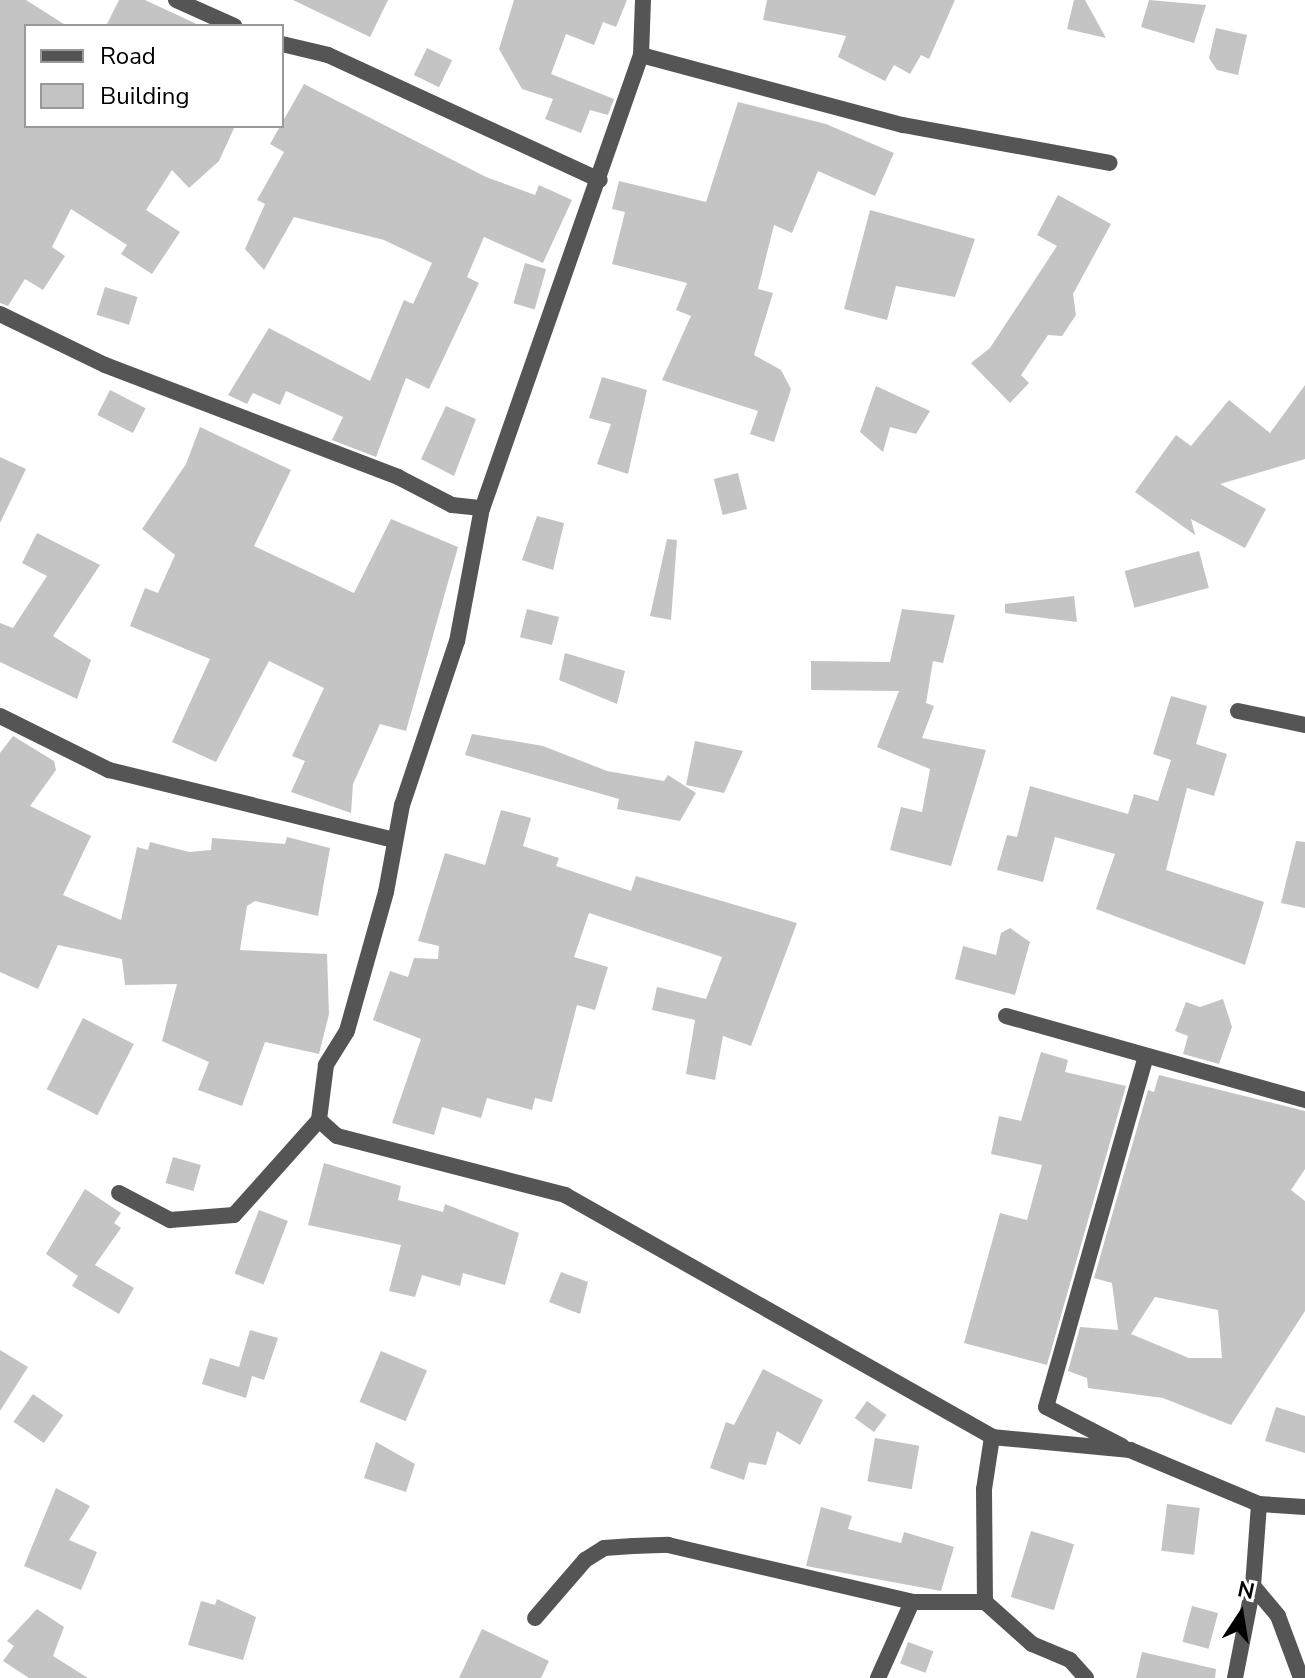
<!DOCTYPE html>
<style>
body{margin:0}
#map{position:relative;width:1305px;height:1678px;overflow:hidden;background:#fff;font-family:"Nunito Sans",sans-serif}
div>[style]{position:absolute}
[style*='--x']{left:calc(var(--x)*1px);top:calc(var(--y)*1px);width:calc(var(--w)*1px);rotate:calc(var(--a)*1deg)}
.building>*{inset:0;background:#c4c4c4;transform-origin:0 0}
.street>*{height:16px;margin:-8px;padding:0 8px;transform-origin:8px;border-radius:8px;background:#555}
span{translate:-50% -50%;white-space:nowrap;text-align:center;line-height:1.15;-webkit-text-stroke:6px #fff;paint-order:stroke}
.legend{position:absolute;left:24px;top:24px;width:260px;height:104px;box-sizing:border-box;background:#fff;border:2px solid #999;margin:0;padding:10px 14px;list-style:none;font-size:24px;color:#000}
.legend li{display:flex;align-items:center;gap:16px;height:40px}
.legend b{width:40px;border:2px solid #999}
.north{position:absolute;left:1201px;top:1574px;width:80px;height:80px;-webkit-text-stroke:6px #fff;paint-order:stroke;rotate:12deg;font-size:22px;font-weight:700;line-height:32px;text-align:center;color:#000}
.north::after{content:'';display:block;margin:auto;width:28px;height:36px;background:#000;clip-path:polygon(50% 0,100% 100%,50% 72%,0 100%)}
</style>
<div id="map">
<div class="building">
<div style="clip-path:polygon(0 0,26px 0,67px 26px,26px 26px,26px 126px,235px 126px,219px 161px,189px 188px,172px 170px,146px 210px,180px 232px,152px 274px,121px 254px,127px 245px,71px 209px,52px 247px,65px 256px,43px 290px,25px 279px,8px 306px,0 303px)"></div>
<div style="clip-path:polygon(119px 0,145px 0,201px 26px,106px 26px)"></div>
<div style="clip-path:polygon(293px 0,388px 0,370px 37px)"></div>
<div style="clip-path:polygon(514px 0,627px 0,616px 27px,603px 22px,594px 45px,566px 34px,551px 74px,614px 99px,608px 115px,590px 110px,581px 133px,545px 119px,553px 99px,522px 89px,499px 49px)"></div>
<div style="clip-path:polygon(767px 0,955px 0,929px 59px,921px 55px,910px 74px,894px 65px,885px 81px,838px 57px,846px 36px,763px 20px)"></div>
<div style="clip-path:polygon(1074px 0,1085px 0,1106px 38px,1067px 29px)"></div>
<div style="clip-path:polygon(1149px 0,1206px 5px,1194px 43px,1141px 27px)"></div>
<div style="clip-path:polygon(1216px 28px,1247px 35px,1238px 75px,1217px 70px,1209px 58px)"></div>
<div style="left:427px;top:48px;width:28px;height:30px;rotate:26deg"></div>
<div style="clip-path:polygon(304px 84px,486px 177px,535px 195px,539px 185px,572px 200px,543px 263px,484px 237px,467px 277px,479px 283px,429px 389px,406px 378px,376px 457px,332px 440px,343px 417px,286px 391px,280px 405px,253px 393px,247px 404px,228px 395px,269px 328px,370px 381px,404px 300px,413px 304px,432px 263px,384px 240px,294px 217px,264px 270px,245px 249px,265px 204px,257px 200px,284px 152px,270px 144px)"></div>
<div style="clip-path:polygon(738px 102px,826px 124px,894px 153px,875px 196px,818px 171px,792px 233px,774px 225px,758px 289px,773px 293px,754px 355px,781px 370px,791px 389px,774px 442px,750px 434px,758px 411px,662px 380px,691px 316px,676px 310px,687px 283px,612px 264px,625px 212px,612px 209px,619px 181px,706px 202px)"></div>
<div style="clip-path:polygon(1058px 195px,1111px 224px,1073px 294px,1076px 315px,1062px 336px,1048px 335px,1021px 375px,1029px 383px,1010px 403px,971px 363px,990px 348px,1057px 246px,1037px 235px)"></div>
<div style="clip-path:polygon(870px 210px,975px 239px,955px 297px,896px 286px,887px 320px,844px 309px)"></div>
<div style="left:525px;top:263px;width:22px;height:42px;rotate:16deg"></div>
<div style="left:105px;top:287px;width:34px;height:29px;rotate:17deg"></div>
<div style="clip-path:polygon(602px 377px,647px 390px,628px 474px,597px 464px,611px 424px,589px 418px)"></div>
<div style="clip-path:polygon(1305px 385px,1305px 459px,1220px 484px,1266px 509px,1245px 548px,1191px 519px,1195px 535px,1135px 492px,1176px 435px,1191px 446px,1229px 400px,1270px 433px)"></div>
<div style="clip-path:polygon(876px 386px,930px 411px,916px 434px,890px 427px,883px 452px,860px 432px)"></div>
<div style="left:110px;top:390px;width:40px;height:28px;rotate:27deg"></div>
<div style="clip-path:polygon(446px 406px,476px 419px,454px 476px,421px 459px)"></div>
<div style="clip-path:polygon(200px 427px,291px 470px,254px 546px,354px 593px,391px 519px,458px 547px,406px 731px,380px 724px,353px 784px,351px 813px,291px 792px,305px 761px,292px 756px,324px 688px,269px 661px,216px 762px,172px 742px,210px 659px,130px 626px,145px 588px,158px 593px,175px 555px,142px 529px,186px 464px)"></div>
<div style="clip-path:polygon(0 457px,26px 469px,0 523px)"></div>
<div style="left:738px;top:473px;width:37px;height:25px;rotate:76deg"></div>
<div style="clip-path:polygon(537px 516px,564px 523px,553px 570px,522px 560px)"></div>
<div style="clip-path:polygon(37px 533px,100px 565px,53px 636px,91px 660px,77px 699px,0 662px,0 623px,13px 628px,47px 576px,22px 563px)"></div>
<div style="clip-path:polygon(667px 539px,677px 540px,671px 620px,650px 616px)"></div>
<div style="left:1199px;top:551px;width:38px;height:77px;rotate:75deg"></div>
<div style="clip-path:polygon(1074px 596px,1077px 622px,1005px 613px,1005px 604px)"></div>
<div style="left:527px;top:609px;width:33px;height:29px;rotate:14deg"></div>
<div style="clip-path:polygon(902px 609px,955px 615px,943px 663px,933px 661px,926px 703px,934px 706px,922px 738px,986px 750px,951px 866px,890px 850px,901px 807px,922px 812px,930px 769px,877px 747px,899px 691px,811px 690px,811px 661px,890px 662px)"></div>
<div style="clip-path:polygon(565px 653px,625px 671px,617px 704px,559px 680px)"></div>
<div style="clip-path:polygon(1171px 696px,1207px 706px,1196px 744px,1227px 754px,1214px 796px,1187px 788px,1166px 870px,1264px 902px,1245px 965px,1096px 909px,1115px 854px,1055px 837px,1043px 882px,997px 870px,1007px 835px,1017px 837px,1030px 786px,1128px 814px,1134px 794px,1158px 801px,1171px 760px,1153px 754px)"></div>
<div style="clip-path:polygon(472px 734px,543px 746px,607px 771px,664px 781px,668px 775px,696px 793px,680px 821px,617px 809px,619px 799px,465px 755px)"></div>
<div style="clip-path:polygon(13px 736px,54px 761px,56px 770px,30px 806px,91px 836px,63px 895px,121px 920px,137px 847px,148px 850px,150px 842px,189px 852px,211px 850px,212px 838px,285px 844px,287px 837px,330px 848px,318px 916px,255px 901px,247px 906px,240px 950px,327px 954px,329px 1014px,319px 1054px,265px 1042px,242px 1106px,198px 1090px,209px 1062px,162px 1041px,177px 984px,125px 985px,122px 959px,58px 945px,38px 989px,0 972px,0 753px)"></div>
<div style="clip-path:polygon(695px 741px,743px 751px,724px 793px,686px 785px)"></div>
<div style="clip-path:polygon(501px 810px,531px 818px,523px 846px,559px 858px,556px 866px,631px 891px,636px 876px,797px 923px,751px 1046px,723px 1036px,715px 1080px,686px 1074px,695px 1020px,652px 1010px,657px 987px,706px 999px,722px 957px,589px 913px,574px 957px,608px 967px,595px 1010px,577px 1005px,552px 1102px,535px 1098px,532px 1110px,487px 1098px,481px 1118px,442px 1107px,434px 1135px,392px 1123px,421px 1039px,373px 1020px,390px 971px,408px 977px,414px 958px,438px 959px,439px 946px,418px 941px,445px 853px,485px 865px)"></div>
<div style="clip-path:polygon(1296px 841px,1305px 842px,1305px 908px,1281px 903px)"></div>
<div style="clip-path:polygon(1010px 928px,1030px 942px,1015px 995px,955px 979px,963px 946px,996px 955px,1001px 933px)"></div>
<div style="clip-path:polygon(1223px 999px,1232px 1027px,1219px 1064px,1183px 1054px,1188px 1036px,1175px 1031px,1186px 1002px,1200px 1007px)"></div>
<div style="left:83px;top:1018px;width:57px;height:80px;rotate:27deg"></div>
<div style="clip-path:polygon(1041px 1052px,1068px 1060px,1065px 1072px,1126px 1086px,1047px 1365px,964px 1343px,1000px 1213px,1027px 1220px,1042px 1165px,991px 1154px,999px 1116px,1021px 1121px)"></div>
<div style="clip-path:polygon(evenodd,1159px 1075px,1305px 1111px,1305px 1169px,1291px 1190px,1305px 1201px,1305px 1311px,1231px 1425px,1163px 1398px,1088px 1388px,1087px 1378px,1068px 1371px,1080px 1327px,1118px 1330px,1112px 1283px,1094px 1278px,1148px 1090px,1154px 1092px,1159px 1075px,1155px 1297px,1218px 1310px,1222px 1358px,1189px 1358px,1131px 1334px,1155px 1297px)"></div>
<div style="left:173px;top:1157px;width:29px;height:27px;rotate:16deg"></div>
<div style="clip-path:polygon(324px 1163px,401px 1186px,398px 1200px,443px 1212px,445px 1204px,519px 1233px,505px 1285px,463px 1273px,460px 1286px,422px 1275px,415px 1297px,389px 1291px,401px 1245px,308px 1225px)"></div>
<div style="clip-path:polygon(85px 1189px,121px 1213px,114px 1223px,121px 1228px,95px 1265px,134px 1288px,119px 1314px,72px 1286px,78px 1276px,46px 1254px)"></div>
<div style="left:259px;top:1210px;width:31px;height:68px;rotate:21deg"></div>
<div style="clip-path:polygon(561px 1272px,588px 1282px,580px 1314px,549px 1302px)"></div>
<div style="clip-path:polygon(250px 1330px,278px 1338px,264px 1380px,252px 1376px,246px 1398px,202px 1384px,210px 1358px,239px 1367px)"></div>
<div style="clip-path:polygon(0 1350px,28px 1367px,0 1411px)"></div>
<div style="left:381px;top:1351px;width:50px;height:55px;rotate:23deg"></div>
<div style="clip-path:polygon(763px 1369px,823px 1400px,800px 1445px,777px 1431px,766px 1465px,749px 1462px,744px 1480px,710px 1468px,726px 1422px,734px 1425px)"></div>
<div style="left:33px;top:1394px;width:37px;height:34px;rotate:35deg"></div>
<div style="left:867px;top:1401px;width:24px;height:21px;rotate:36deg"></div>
<div style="clip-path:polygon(1276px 1407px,1305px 1416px,1305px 1453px,1265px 1441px)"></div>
<div style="left:875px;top:1438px;width:45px;height:44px;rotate:10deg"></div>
<div style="clip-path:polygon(376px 1442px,415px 1464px,406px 1492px,364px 1478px)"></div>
<div style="clip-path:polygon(56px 1488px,90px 1506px,69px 1540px,97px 1552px,81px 1590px,24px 1566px)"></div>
<div style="left:1167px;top:1504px;width:33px;height:47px;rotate:7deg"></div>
<div style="clip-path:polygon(821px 1507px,852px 1516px,848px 1529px,901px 1543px,904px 1532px,954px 1547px,941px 1591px,806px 1566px)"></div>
<div style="left:1031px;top:1531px;width:45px;height:69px;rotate:17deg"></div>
<div style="clip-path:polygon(217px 1599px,256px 1617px,243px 1660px,188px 1645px,201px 1601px,215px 1605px)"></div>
<div style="left:1192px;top:1606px;width:27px;height:37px;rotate:15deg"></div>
<div style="clip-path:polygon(37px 1609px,64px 1627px,53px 1656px,88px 1678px,29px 1678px,3px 1661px,14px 1646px,7px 1641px)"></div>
<div style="clip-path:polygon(482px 1629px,549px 1661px,541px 1678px,459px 1678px)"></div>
<div style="left:908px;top:1642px;width:27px;height:23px;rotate:20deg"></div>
<div style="clip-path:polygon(1142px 1652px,1216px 1669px,1215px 1678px,1136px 1678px)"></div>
</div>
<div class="street">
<div style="--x:176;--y:0;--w:64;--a:24.1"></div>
<div style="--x:643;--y:0;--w:55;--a:92.1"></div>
<div style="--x:641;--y:55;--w:480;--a:109.3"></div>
<div style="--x:482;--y:508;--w:135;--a:100.6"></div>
<div style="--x:457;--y:641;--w:173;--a:108.5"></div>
<div style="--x:402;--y:805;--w:88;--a:100.4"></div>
<div style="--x:386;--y:892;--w:144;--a:105.7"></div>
<div style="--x:347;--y:1031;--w:40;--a:122"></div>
<div style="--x:326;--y:1065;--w:55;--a:97.3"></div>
<div style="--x:319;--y:1120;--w:24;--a:42"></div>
<div style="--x:337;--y:1136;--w:236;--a:14.5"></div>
<div style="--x:565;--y:1195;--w:491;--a:29.5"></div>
<div style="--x:992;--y:1437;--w:139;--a:5.4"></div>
<div style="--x:1130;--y:1450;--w:140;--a:22.7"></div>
<div style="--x:1259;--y:1504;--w:46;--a:3.7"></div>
<div style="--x:282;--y:44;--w:47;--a:13.4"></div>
<div style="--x:328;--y:55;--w:299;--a:24.7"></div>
<div style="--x:641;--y:55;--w:271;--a:15"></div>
<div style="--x:903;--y:125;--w:210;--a:10.4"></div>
<div style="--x:0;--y:314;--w:117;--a:25.9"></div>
<div style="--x:105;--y:365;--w:314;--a:20.9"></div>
<div style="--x:398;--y:477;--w:61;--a:27.4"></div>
<div style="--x:452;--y:505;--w:30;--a:6"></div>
<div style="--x:1238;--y:711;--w:68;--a:11.8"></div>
<div style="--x:0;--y:716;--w:122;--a:26.4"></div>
<div style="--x:109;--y:770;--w:293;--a:13.8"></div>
<div style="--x:1006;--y:1016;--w:311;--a:15.7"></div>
<div style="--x:119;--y:1193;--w:58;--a:27.9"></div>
<div style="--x:170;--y:1220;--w:64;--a:-4.5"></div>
<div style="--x:234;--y:1215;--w:127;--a:-48.2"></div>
<div style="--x:992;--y:1437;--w:53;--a:98.7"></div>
<div style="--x:984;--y:1489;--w:113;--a:89.5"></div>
<div style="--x:985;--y:1602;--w:63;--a:41.8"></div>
<div style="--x:1032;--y:1644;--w:41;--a:22.8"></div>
<div style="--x:1070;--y:1660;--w:24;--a:48"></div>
<div style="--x:1122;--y:1446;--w:85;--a:-152.8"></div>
<div style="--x:1046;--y:1407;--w:365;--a:-74.1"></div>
<div style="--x:1253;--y:1586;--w:39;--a:50"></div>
<div style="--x:1278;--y:1616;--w:66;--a:69.6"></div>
<div style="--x:535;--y:1618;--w:77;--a:-49.2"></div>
<div style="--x:585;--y:1560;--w:22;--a:-32"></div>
<div style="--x:604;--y:1548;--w:29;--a:-4"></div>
<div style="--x:633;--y:1546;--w:35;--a:-2"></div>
<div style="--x:668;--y:1545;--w:251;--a:13.1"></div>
<div style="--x:912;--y:1602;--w:73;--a:0"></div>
<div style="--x:878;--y:1678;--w:83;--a:-65.9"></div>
<div style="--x:1235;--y:1678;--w:94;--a:-78.9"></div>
<div style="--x:1253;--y:1586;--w:82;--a:-85.8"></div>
</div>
<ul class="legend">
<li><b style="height:10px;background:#555"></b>Road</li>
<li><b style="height:22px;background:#c4c4c4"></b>Building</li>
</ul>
<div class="north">N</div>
</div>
